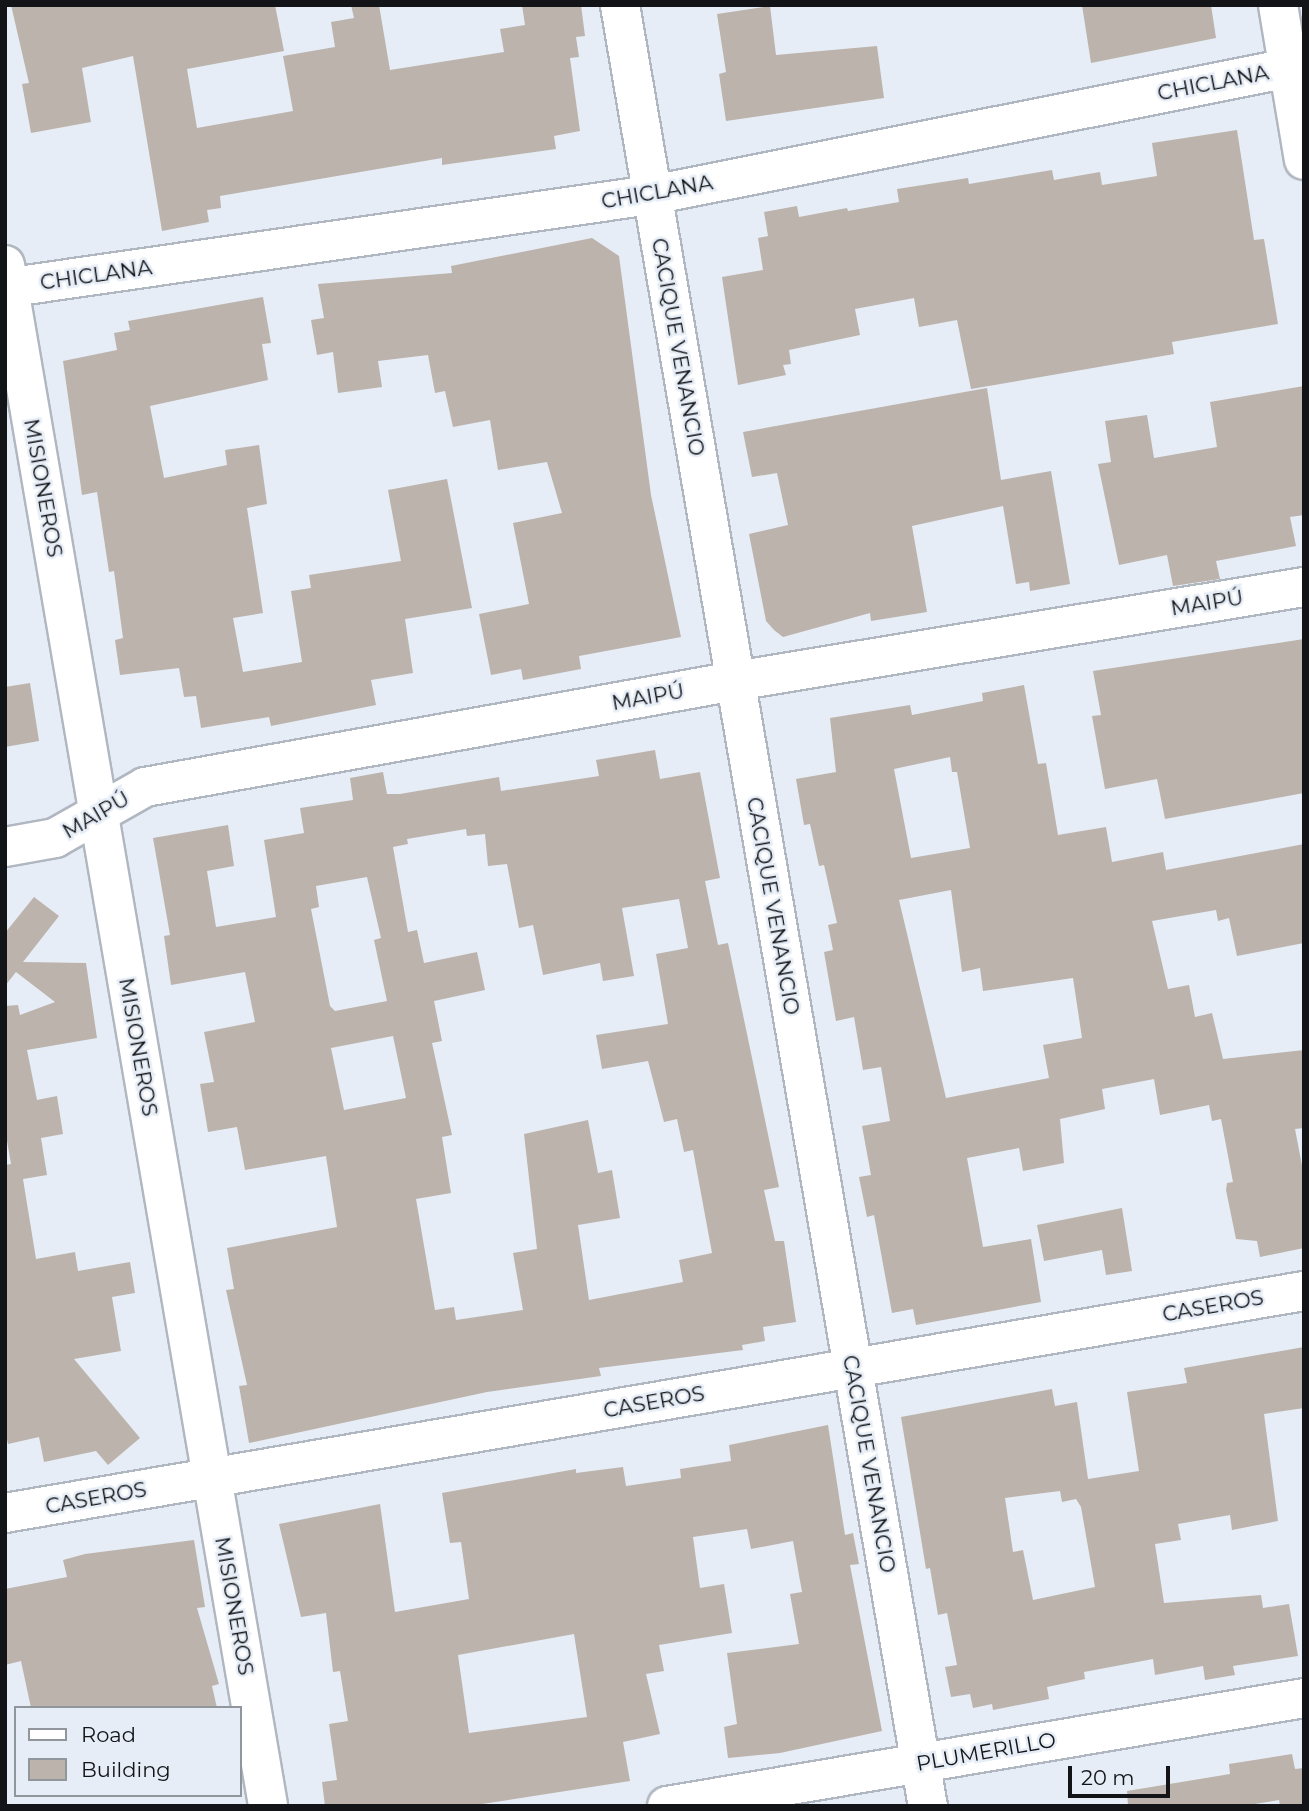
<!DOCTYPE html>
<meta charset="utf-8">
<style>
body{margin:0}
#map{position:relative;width:1309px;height:1811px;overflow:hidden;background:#e6edf6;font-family:Montserrat,sans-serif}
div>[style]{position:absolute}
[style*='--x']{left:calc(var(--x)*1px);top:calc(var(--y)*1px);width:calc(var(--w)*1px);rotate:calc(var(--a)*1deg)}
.building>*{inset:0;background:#bcb3ac}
.roads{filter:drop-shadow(2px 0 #b1b7c0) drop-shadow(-2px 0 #b1b7c0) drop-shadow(0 2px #b1b7c0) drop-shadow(0 -2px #b1b7c0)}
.minor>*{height:38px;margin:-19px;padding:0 19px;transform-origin:19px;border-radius:19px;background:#fff}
span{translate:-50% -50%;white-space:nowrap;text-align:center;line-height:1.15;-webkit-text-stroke:5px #e6edf6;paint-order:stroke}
.street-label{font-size:21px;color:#121417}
.frame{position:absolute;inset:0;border:7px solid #121417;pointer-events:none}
.legend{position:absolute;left:14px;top:1706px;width:228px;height:91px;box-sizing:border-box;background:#e6edf6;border:2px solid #91969d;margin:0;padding:9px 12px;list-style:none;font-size:21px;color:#121417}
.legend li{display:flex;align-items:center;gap:14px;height:35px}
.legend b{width:35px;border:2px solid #91969d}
.scale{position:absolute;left:1068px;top:1766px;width:102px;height:32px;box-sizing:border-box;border:4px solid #121417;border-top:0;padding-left:9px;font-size:21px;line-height:24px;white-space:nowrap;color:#121417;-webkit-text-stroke:5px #e6edf6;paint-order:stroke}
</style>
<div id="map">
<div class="building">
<div style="clip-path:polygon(11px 5px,275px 5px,284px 51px,187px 69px,197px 128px,293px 111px,283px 56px,335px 47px,331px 22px,354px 18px,351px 5px,379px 5px,390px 70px,504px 52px,500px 29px,525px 25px,522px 5px,581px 5px,585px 36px,576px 37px,579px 57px,570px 58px,580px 131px,554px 136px,556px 149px,442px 165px,442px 158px,220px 196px,221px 208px,207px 210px,209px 222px,162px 231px,133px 56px,82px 68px,91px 122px,31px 133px,22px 84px,29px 83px)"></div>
<div style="clip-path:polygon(1082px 5px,1211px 5px,1216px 38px,1091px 63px)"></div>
<div style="clip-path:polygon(770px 6px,776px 55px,877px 46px,884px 98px,726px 121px,719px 74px,726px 72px,717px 14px)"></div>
<div style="clip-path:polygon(1237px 130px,1254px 240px,1264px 239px,1278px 324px,1172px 342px,1174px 354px,971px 389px,957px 320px,919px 327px,914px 298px,855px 309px,860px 335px,789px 350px,791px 364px,783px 365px,786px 375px,738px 385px,722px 277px,763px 270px,758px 238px,768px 236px,764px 212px,797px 206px,799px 217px,847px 208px,848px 211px,899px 202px,897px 189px,968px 178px,969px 184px,1052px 170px,1054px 180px,1100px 172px,1102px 185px,1157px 176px,1152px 143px)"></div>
<div style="clip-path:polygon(592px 238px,619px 256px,651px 495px,681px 637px,579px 656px,581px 669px,523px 680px,521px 669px,491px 675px,479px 614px,529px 604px,513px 523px,562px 513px,547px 462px,498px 470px,490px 420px,453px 427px,445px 391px,435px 393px,428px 355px,378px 361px,382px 387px,338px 393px,333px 352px,317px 355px,311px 320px,324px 318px,318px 284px,452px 273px,451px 266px)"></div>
<div style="clip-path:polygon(263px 297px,271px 343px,262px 344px,268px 380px,150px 406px,164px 478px,227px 465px,225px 450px,259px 445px,267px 504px,247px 508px,263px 613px,233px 618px,243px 672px,302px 662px,291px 591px,311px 588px,309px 575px,401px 561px,388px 490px,447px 479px,472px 608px,405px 619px,413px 673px,371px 680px,376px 705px,271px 726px,269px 717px,201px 728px,196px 696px,184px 697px,179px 668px,120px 675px,115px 640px,123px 638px,114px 571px,109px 572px,97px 492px,82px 495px,63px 361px,117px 350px,114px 333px,130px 330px,128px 321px)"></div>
<div style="clip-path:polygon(1304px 386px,1304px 515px,1290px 517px,1296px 546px,1216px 561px,1220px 579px,1173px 586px,1167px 555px,1119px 565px,1098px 464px,1111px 462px,1105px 421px,1147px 415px,1154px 458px,1217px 447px,1210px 402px)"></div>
<div style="clip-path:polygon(987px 388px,1001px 480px,1051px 471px,1070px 584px,1030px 591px,1029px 582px,1016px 584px,1003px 506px,912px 526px,927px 612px,871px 621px,870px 613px,783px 637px,774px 630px,766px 621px,749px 534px,788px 525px,777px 473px,752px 477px,743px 432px)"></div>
<div style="clip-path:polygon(1304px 639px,1304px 793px,1165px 819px,1157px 779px,1105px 789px,1092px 716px,1101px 715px,1093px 671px)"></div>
<div style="clip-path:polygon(30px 683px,39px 741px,5px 747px,5px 687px)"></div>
<div style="clip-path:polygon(evenodd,1024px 685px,1038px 764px,1046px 763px,1058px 835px,1106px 827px,1112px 862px,1163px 852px,1166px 870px,1304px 844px,1304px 943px,1237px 956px,1229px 918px,1218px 921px,1216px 910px,1152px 921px,1168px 989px,1189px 985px,1195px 1017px,1212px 1013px,1223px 1059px,1304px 1050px,1304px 1128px,1295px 1129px,1304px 1176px,1304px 1248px,1260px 1257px,1257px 1241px,1236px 1239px,1226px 1190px,1227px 1183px,1233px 1182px,1221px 1119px,1212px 1121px,1209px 1105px,1160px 1115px,1154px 1079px,1102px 1089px,1105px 1109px,1060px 1119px,1064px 1163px,1023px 1171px,1019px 1148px,967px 1158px,983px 1247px,1031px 1239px,1041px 1302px,916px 1325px,913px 1309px,892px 1313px,874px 1215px,867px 1217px,859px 1177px,871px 1175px,862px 1126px,890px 1121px,881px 1067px,863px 1070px,854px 1017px,836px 1021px,824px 952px,833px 950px,828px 925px,837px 923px,824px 865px,819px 866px,810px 824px,804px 825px,796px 779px,836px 772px,830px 718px,910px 705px,912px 715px,983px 701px,982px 693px,1024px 685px,950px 757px,952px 772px,957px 772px,970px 848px,911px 858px,894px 769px,950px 757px,1024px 685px,951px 890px,962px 972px,980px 968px,983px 991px,1073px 978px,1082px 1038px,1043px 1045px,1049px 1078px,946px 1098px,899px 900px,951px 890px)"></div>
<div style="clip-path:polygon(evenodd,655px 750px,660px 779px,700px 772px,720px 878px,705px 881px,718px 945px,728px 943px,779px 1187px,764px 1190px,775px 1241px,784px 1241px,796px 1322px,763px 1327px,765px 1341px,742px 1345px,743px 1350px,599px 1368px,601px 1376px,487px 1392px,249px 1443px,239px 1386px,247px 1385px,226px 1290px,234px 1289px,227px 1248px,337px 1227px,326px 1156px,245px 1170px,237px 1127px,208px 1132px,200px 1084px,214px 1082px,204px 1032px,255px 1022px,245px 972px,171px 985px,164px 936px,170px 935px,153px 838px,228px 825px,234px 866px,207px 871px,216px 927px,276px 917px,264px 840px,304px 833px,300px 808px,353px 800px,350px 778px,383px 772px,387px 794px,400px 794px,499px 777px,501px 791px,599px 776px,596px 760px,655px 750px,466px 829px,467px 836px,485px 834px,488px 866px,507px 864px,519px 928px,533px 925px,543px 975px,600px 963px,603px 981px,634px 976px,622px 908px,679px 899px,688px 948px,656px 954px,668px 1024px,596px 1035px,602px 1069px,648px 1061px,664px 1122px,677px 1119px,684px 1152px,693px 1150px,712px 1253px,679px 1260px,683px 1282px,589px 1300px,578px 1225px,620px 1218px,612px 1170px,598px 1173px,588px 1120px,524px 1134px,537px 1249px,513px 1253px,523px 1310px,456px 1320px,454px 1307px,435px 1310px,416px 1199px,451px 1193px,442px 1137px,452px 1135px,432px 1043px,442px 1041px,434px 1001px,485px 990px,477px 952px,424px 963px,417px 930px,408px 932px,393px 847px,408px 844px,407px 839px,466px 829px,655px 750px,367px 877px,381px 938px,374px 940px,387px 1001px,335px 1011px,330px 1006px,311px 909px,319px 907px,316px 886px,367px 877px,655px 750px,393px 1036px,406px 1098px,344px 1110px,331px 1048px,393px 1036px)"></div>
<div style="clip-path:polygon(34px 897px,59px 916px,23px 962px,86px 963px,97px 1038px,27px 1050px,37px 1100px,57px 1096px,63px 1134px,41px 1138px,47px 1175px,23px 1179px,36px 1259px,75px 1252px,78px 1271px,130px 1262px,135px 1293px,112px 1297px,121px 1351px,74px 1359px,140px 1438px,108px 1465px,96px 1451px,44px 1462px,39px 1437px,8px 1444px,5px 1430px,5px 1165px,11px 1164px,5px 1129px,5px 1006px,18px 1005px,20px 1015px,55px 1002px,16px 972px,5px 986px,5px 933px)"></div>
<div style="clip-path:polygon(1122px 1208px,1132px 1271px,1106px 1275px,1102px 1250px,1044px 1261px,1037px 1225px)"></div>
<div style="clip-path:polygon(evenodd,1304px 1347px,1304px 1408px,1264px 1414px,1278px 1521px,1232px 1530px,1230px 1515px,1178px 1524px,1181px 1540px,1155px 1544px,1164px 1603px,1261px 1595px,1263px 1608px,1289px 1604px,1298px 1656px,1233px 1666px,1235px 1675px,1205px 1680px,1203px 1666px,1155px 1675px,1153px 1659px,1084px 1672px,1085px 1679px,1047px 1687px,1049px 1699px,993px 1710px,992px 1704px,973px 1708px,970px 1694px,951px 1697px,945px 1667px,957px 1665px,947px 1613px,938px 1615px,930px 1568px,926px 1569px,901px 1417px,1052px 1389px,1055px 1406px,1077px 1402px,1088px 1479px,1139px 1471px,1127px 1392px,1187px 1383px,1184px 1368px,1304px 1347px,1060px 1491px,1062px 1502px,1076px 1499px,1081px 1507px,1095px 1587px,1033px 1600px,1023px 1550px,1013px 1552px,1005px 1498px,1060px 1491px)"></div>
<div style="clip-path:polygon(evenodd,828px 1425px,845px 1535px,853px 1533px,859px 1564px,850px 1565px,882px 1731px,780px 1753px,728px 1758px,724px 1727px,737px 1724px,727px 1653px,799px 1644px,790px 1594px,802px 1592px,793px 1541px,751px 1549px,747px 1529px,693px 1537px,700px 1588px,724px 1584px,732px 1633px,659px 1645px,664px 1671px,646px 1674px,660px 1734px,623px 1742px,630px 1781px,469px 1806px,325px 1806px,322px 1782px,337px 1780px,329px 1724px,348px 1721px,340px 1671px,333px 1672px,326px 1613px,301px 1617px,279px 1524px,380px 1504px,395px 1612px,469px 1599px,461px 1542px,450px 1543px,442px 1493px,576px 1469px,576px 1473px,623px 1467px,626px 1486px,681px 1478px,680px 1469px,731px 1461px,729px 1445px,828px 1425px,574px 1634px,587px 1717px,469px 1733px,458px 1655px,574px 1634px)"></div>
<div style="clip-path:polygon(194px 1540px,205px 1607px,197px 1608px,219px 1684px,212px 1686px,217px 1708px,31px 1708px,21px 1661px,5px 1665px,5px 1589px,67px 1577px,63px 1560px,85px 1554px)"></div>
<div style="clip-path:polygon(1292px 1754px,1295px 1769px,1304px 1768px,1304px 1806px,1280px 1806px,1279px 1800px,1242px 1806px,1128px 1806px,1127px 1791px,1230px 1774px,1229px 1764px)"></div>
</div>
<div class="roads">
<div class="minor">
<div style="--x:620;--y:5;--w:1827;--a:80.3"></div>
<div style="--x:1278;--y:5;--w:157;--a:80.5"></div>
<div style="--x:5;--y:265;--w:1563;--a:80.31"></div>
<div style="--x:5;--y:288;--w:659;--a:-8.2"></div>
<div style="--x:657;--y:194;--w:660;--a:-11.28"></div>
<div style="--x:5;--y:847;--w:51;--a:-10.2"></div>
<div style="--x:55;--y:838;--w:103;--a:-29.5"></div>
<div style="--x:145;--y:787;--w:599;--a:-10.19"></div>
<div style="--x:735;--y:681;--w:577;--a:-9.38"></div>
<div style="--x:5;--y:1513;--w:1318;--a:-9.7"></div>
<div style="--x:667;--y:1806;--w:646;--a:-9.62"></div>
</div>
</div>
<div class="street-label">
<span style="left:1213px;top:83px;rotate:-11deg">CHICLANA</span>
<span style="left:657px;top:192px;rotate:-10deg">CHICLANA</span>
<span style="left:96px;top:275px;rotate:-8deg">CHICLANA</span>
<span style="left:678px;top:347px;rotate:80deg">CACIQUE VENANCIO</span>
<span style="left:43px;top:488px;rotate:80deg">MISIONEROS</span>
<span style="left:1207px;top:603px;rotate:-9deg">MAIPÚ</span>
<span style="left:648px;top:697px;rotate:-10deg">MAIPÚ</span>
<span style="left:96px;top:815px;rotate:-30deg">MAIPÚ</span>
<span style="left:773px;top:906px;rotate:80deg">CACIQUE VENANCIO</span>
<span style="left:138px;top:1047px;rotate:80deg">MISIONEROS</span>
<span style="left:1213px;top:1306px;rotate:-10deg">CASEROS</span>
<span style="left:654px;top:1402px;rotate:-10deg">CASEROS</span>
<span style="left:869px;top:1464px;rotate:80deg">CACIQUE VENANCIO</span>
<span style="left:96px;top:1498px;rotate:-10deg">CASEROS</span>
<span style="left:234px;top:1606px;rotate:80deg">MISIONEROS</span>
<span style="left:986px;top:1752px;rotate:-10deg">PLUMERILLO</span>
</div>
<div class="frame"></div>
<ul class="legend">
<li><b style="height:9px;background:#fff"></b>Road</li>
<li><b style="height:19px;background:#bcb3ac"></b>Building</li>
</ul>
<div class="scale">20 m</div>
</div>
